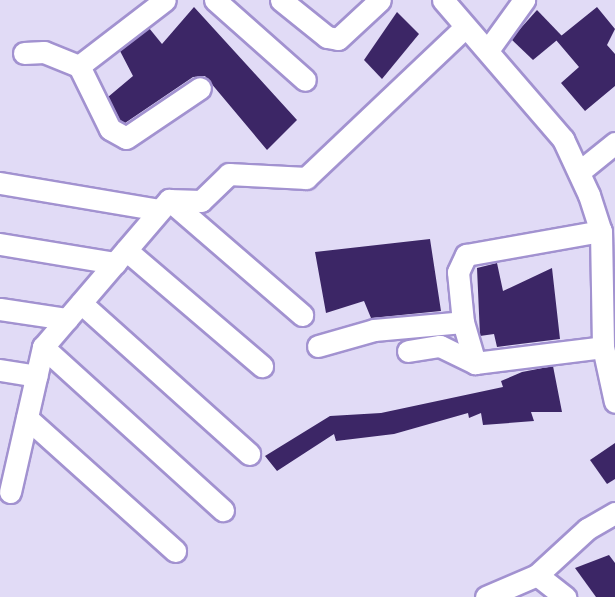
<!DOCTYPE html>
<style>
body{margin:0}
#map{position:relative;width:615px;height:597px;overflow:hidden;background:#e1dbf6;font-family:"Work Sans",sans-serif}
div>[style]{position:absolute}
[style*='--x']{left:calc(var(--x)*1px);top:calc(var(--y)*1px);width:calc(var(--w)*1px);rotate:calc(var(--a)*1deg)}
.building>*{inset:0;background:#3c2666}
.roads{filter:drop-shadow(2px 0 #a292d0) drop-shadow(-2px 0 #a292d0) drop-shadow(0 2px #a292d0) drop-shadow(0 -2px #a292d0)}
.minor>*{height:21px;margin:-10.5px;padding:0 10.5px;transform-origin:10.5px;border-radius:10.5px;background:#fff}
span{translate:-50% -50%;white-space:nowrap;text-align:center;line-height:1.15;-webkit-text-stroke:6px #edeaf8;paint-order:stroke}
</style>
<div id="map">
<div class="building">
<div style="clip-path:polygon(194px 7px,297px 120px,267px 150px,205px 76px,193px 77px,125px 123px,120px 120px,108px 97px,133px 76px,120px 51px,149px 28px,162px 44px)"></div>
<div style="clip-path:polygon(597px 7px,615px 29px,607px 45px,615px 54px,615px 86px,585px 111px,561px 83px,579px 67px,556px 40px)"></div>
<div style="clip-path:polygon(537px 10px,562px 36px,533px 60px,511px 39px)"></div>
<div style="clip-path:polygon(397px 12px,419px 34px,382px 79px,364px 60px)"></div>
<div style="clip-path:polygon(430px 239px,441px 311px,371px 318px,364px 301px,326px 313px,315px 252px)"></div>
<div style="clip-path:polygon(497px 263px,503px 291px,552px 268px,560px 339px,497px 347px,494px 334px,480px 336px,477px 268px)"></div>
<div style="clip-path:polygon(553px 366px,562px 412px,531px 412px,534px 421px,483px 425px,481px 413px,469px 418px,468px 413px,394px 434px,336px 441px,334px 434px,277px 471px,265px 456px,330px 416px,381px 413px,503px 387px,501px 381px,522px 372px)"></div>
<div style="clip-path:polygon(615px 443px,615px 479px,607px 484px,590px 460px)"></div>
<div style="clip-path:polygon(609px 555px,615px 563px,615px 597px,596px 597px,575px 568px)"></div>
</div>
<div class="roads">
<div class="minor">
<div style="--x:215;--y:0;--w:120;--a:41.6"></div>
<div style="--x:281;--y:0;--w:59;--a:38.8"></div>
<div style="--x:327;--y:37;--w:11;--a:10"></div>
<div style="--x:338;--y:39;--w:57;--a:-42.9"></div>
<div style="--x:443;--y:0;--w:184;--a:49.2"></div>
<div style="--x:563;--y:139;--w:62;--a:65.1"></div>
<div style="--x:589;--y:195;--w:38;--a:72"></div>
<div style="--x:601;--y:231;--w:116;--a:89"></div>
<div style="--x:603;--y:347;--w:56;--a:77.7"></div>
<div style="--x:488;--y:50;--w:62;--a:-54.2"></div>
<div style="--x:24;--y:53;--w:20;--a:-3"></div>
<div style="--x:44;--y:52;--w:38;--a:22"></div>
<div style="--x:79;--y:66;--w:108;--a:-37.5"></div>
<div style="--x:79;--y:66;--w:70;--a:63.8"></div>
<div style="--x:110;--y:129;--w:18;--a:29"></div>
<div style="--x:126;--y:138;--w:89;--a:-34"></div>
<div style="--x:579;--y:172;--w:46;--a:-38.9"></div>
<div style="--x:0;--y:183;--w:162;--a:9.6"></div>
<div style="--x:169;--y:200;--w:176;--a:40.8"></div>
<div style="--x:0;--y:244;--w:117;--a:9.4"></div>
<div style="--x:126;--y:250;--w:179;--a:40.5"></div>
<div style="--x:81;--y:303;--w:226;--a:41.9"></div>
<div style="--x:0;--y:309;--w:68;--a:8.5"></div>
<div style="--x:463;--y:322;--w:50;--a:-95.7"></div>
<div style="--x:458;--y:272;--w:19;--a:-65"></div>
<div style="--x:466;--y:255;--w:137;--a:-10.1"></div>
<div style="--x:318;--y:346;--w:58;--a:-15.9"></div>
<div style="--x:374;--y:330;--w:89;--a:-5.1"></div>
<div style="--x:463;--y:322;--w:43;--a:73.7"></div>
<div style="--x:43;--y:347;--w:243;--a:42.2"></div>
<div style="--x:408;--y:351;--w:32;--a:-9"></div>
<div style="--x:440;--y:346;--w:39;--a:26"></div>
<div style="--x:475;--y:363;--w:129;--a:-7.1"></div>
<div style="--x:0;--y:370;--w:37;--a:9"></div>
<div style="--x:27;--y:418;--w:199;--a:41.9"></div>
<div style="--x:10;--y:492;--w:149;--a:-77.2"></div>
<div style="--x:43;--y:347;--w:194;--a:-49.4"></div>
<div style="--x:169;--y:200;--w:32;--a:2"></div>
<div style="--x:201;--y:201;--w:39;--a:-44"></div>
<div style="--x:229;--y:174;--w:77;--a:3"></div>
<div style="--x:306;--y:178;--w:219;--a:-43.5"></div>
<div style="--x:537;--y:575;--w:36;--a:38"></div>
<div style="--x:486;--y:597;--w:56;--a:-23.3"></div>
<div style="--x:537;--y:575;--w:68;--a:-42.6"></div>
<div style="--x:587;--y:529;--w:32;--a:-30"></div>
</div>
</div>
</div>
